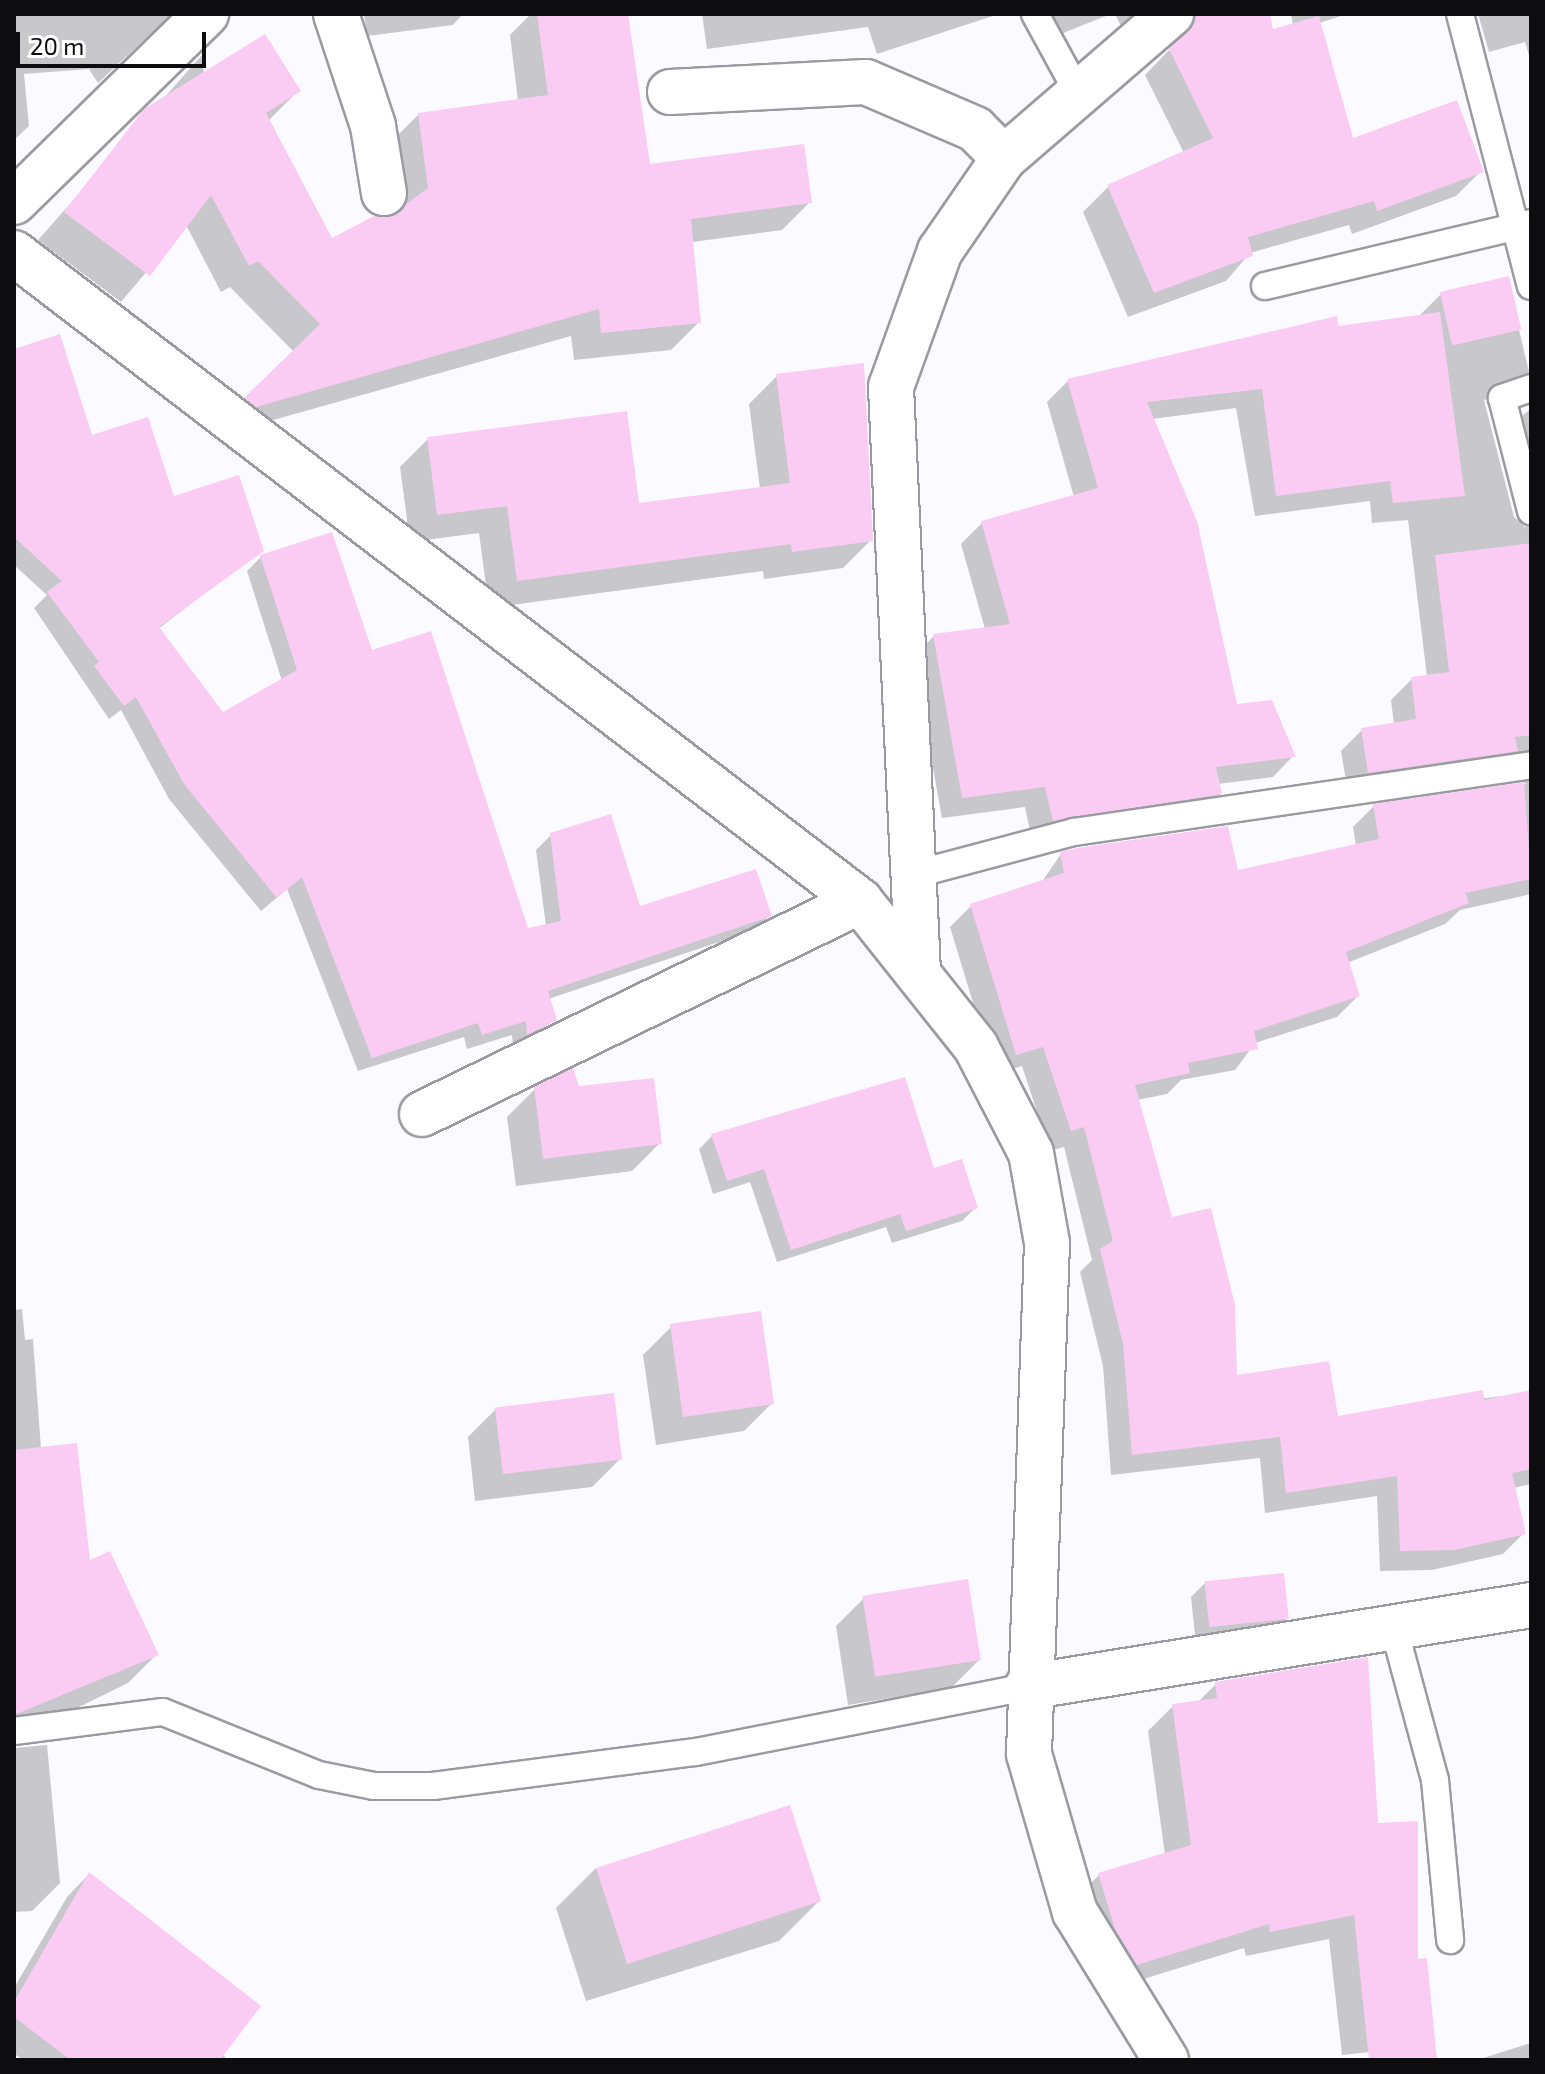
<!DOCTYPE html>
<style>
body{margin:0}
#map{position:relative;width:1545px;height:2074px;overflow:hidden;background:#fbfbff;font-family:"Exo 2",sans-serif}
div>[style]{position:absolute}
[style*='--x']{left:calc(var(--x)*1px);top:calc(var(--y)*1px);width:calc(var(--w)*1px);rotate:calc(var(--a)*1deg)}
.shadow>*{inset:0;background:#0003}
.building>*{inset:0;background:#fbccf3;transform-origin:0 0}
.roads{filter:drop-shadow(2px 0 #9a9ba0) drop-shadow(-2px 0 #9a9ba0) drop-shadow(0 2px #9a9ba0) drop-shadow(0 -2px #9a9ba0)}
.service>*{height:26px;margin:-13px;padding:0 13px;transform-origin:13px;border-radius:13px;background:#fff}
.minor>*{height:44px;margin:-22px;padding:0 22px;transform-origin:22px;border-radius:22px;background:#fff}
span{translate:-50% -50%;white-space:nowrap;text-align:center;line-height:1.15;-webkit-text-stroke:7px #fff;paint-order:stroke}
.frame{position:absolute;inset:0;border:16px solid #0d0d10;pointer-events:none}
.scale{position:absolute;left:16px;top:32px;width:190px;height:36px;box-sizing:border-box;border:4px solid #0d0d10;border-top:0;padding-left:10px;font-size:24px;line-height:28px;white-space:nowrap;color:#0d0d10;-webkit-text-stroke:6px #fff;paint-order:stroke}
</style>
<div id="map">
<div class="shadow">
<div style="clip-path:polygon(14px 14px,172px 14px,98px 83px,89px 69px,24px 74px,29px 126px,14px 140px)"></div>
<div style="clip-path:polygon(364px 14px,463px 14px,453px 25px,367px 36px)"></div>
<div style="clip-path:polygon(531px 14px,626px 14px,649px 167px,809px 203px,782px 230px,692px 242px,699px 322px,671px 350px,574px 360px,571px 336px,227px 433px,219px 427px,294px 352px,230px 287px,221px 292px,186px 225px,121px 302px,38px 240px,202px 55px,204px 75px,298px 91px,268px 121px,331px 241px,375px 218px,401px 215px,391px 142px,419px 114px,518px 101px,510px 35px)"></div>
<div style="clip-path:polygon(702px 14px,999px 14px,877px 54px,868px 27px,707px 49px)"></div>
<div style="clip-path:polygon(1032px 14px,1111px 14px,1043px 41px)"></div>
<div style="clip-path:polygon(1115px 14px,1139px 14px,1121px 26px)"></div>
<div style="clip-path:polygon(1142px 14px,1217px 14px,1232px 43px,1293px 26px,1291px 14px,1347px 14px,1319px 23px,1351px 141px,1481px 171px,1456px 196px,1352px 234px,1349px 225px,1250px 253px,1226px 281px,1128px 317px,1083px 212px,1108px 187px,1184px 153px,1145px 75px,1171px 48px,1171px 34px)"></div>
<div style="clip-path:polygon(1478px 14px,1531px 14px,1531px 62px,1525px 42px,1489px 52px)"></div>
<div style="clip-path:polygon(1507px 279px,1529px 372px,1508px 393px,1484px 400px,1514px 517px,1526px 528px,1501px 431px,1531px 409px,1531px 894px,1460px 910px,1445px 924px,1347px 963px,1358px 996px,1337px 1017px,1255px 1043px,1235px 1070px,1181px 1080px,1167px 1094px,1137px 1100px,1171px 1219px,1235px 1377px,1336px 1418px,1531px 1392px,1531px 1484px,1513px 1488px,1524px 1533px,1503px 1554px,1432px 1570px,1380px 1571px,1377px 1496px,1265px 1513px,1260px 1458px,1111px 1475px,1103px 1366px,1080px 1272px,1092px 1260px,1064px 1147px,1050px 1151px,1022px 1066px,995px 1075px,950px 927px,971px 906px,1041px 883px,1061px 854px,1236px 872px,1356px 846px,1353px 827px,1374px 806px,1526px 784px,1507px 769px,1348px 793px,1341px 751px,1362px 730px,1394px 725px,1391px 700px,1412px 679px,1427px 677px,1408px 520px,1372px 523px,1370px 501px,1255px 516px,1236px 408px,1152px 419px,1236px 706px,1293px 756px,1273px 777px,1218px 784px,1220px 794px,1199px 815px,1032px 841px,1025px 807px,942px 818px,913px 657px,934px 636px,985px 629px,961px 544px,982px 523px,1074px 497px,1047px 402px,1068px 381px,1420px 315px,1441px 294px)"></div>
<div style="clip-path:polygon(14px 351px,91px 437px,173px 498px,261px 550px,158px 629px,223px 715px,282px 681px,247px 571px,261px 557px,371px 653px,527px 930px,546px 926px,536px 850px,551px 835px,639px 908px,769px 916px,755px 930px,548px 999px,555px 1020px,513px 1048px,512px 1035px,467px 1049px,464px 1037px,358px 1071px,287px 889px,261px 911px,169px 799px,121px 710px,109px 719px,34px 608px,47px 595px,14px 565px)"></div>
<div style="clip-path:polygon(777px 376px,871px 540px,843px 568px,764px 579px,763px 571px,489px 608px,479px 533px,410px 542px,400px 467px,428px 439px,637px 506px,760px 489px,749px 404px)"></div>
<div style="clip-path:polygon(577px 1088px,660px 1143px,632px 1171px,516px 1186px,507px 1117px,535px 1089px)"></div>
<div style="clip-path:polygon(713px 1135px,933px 1171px,976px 1207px,962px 1221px,892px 1243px,886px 1227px,777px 1262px,750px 1182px,713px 1194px,699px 1149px)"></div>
<div style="clip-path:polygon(22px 1309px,25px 1340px,33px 1339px,41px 1449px,89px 1563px,156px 1655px,128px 1683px,14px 1739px,14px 1310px)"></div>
<div style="clip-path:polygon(671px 1327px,772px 1403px,744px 1431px,656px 1445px,643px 1355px)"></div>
<div style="clip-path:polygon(496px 1409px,620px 1459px,592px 1487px,475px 1501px,468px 1437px)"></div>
<div style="clip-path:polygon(1205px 1583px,1287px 1618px,1273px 1632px,1196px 1645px,1191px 1597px)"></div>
<div style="clip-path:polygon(864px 1598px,979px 1660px,951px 1688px,848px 1705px,836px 1626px)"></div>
<div style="clip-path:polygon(1216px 1684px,1376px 1825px,1416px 1961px,1406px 2048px,1342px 2055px,1329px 1939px,1246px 1956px,1244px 1948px,1111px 1989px,1074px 1900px,1099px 1875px,1165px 1855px,1148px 1731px,1173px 1706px,1197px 1703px)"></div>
<div style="clip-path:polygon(47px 1745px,60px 1883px,32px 1911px,14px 1912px,14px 1748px)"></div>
<div style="clip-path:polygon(596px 1868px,819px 1901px,779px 1941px,586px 2001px,556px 1908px)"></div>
<div style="clip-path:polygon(89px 1874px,221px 2054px,229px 2060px,24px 2060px,14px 2054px,14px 1988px,67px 1897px)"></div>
<div style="clip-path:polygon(1531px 2043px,1531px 2060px,1477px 2060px)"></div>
</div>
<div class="building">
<div style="clip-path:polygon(537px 14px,628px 14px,650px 164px,804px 144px,812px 203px,691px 219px,701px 323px,601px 333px,599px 309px,256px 407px,244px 398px,320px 324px,258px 261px,249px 266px,211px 195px,150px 276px,64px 212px,144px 109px,265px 34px,301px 91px,266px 113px,332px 238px,374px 216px,389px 217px,428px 188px,418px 113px,548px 95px)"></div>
<div style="clip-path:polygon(1195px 14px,1270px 14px,1273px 29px,1319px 16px,1353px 138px,1457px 100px,1484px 172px,1377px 211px,1374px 201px,1248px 237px,1253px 256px,1154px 293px,1107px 185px,1213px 138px,1169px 49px)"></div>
<div style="left:1509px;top:276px;width:55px;height:71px;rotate:77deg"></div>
<div style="clip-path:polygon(1440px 312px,1465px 496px,1393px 503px,1390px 481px,1276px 496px,1262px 389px,1147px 402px,1197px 521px,1237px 704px,1272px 700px,1296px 757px,1216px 767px,1222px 794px,1053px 821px,1045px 787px,962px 798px,933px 634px,1010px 624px,981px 521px,1098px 488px,1067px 379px,1337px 316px,1338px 326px)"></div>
<div style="clip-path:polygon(60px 334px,92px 435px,148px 417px,174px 496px,239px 475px,264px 551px,159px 627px,223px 712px,297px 670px,260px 555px,332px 532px,372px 650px,431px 631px,528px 928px,561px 921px,550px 833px,611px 814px,640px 906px,756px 869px,772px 916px,548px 991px,557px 1020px,527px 1035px,526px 1021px,482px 1035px,478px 1023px,372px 1058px,302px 877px,277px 898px,184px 784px,136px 697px,124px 706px,94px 666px,99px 662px,47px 592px,62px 581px,14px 537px,14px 349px)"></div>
<div style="clip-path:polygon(864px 363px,873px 541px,792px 552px,791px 544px,517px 581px,507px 506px,437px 515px,427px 437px,627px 411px,639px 503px,790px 483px,776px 374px)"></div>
<div style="clip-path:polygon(1531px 543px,1531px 735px,1515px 737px,1518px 751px,1368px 773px,1361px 728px,1416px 719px,1411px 677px,1449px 672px,1435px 555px)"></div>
<div style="clip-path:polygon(1524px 782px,1531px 879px,1465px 893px,1469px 903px,1346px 952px,1360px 996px,1254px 1031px,1258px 1049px,1188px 1063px,1190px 1073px,1135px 1085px,1172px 1217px,1211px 1208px,1235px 1305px,1237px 1375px,1329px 1361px,1338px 1416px,1483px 1390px,1484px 1400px,1531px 1390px,1531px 1469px,1512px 1473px,1526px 1534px,1454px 1550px,1400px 1551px,1397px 1476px,1286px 1493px,1280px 1437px,1132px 1455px,1123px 1344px,1100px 1249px,1113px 1241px,1084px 1127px,1071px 1131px,1043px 1047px,1016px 1055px,970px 904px,1064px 873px,1060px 852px,1077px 848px,1228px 826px,1238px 870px,1379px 839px,1373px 804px)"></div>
<div style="clip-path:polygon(573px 1068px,579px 1086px,654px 1078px,662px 1144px,543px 1159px,534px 1087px)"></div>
<div style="clip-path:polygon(905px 1077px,934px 1168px,962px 1159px,978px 1208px,906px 1231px,900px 1214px,791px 1250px,764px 1169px,727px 1181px,711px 1134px)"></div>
<div style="left:761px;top:1311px;width:94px;height:92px;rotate:82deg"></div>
<div style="left:614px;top:1393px;width:67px;height:120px;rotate:83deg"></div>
<div style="clip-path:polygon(77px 1443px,90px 1560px,110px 1551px,159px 1655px,14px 1715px,14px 1450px)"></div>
<div style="left:1284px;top:1573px;width:46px;height:80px;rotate:84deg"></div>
<div style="left:968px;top:1579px;width:82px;height:107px;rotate:81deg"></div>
<div style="clip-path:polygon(1368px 1657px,1378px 1823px,1418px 1821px,1418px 1959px,1427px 1958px,1437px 2060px,1369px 2060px,1354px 1915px,1270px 1932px,1269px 1924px,1137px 1965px,1115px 1929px,1098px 1873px,1191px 1845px,1172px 1704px,1217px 1698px,1215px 1682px)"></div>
<div style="left:790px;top:1805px;width:101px;height:204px;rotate:72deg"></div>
<div style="clip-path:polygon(89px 1872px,261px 2006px,220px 2060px,71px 2060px,14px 2017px,14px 2002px)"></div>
</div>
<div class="roads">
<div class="service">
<div style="--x:1035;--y:14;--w:85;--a:61.3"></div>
<div style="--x:1460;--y:14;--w:281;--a:75.4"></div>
<div style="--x:1265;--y:286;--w:273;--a:-13.3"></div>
<div style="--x:1531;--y:388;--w:31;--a:161"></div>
<div style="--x:1502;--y:398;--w:117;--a:75.6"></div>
<div style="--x:912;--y:875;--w:168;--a:-14.9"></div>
<div style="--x:1074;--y:832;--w:462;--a:-8.3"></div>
<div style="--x:1395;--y:1632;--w:153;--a:74.9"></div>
<div style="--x:1435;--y:1780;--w:161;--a:84.6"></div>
<div style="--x:14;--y:1731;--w:150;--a:-7.3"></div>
<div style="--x:163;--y:1712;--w:168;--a:22"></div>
<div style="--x:319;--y:1775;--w:56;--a:11.3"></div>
<div style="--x:374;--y:1786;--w:59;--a:0"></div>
<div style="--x:433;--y:1786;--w:265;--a:-7.4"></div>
<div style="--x:696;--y:1752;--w:337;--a:-11.1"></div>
</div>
<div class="minor">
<div style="--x:336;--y:14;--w:118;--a:71.7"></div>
<div style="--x:373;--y:126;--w:68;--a:80.7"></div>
<div style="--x:670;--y:92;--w:196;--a:-2.9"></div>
<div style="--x:866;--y:82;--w:119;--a:23.3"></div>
<div style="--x:975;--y:129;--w:41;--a:45"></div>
<div style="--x:14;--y:202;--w:269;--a:-44.4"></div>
<div style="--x:14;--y:253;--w:1066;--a:37.45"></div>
<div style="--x:860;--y:901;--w:186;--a:51.5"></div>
<div style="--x:976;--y:1047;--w:119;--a:62.6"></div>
<div style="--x:1031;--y:1153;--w:91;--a:79.9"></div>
<div style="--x:1047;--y:1243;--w:511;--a:92.02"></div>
<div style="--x:1029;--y:1754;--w:165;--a:73.8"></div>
<div style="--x:1075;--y:1912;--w:174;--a:58.4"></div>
<div style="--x:918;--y:973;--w:587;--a:-92.64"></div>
<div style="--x:891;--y:387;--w:145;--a:-70.2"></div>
<div style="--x:940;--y:251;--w:113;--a:-55.5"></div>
<div style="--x:1004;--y:158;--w:221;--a:-40.8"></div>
<div style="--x:422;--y:1114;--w:487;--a:-25.9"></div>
<div style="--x:1027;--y:1687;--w:511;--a:-9.24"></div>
</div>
</div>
<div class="frame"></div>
<div class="scale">20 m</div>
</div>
